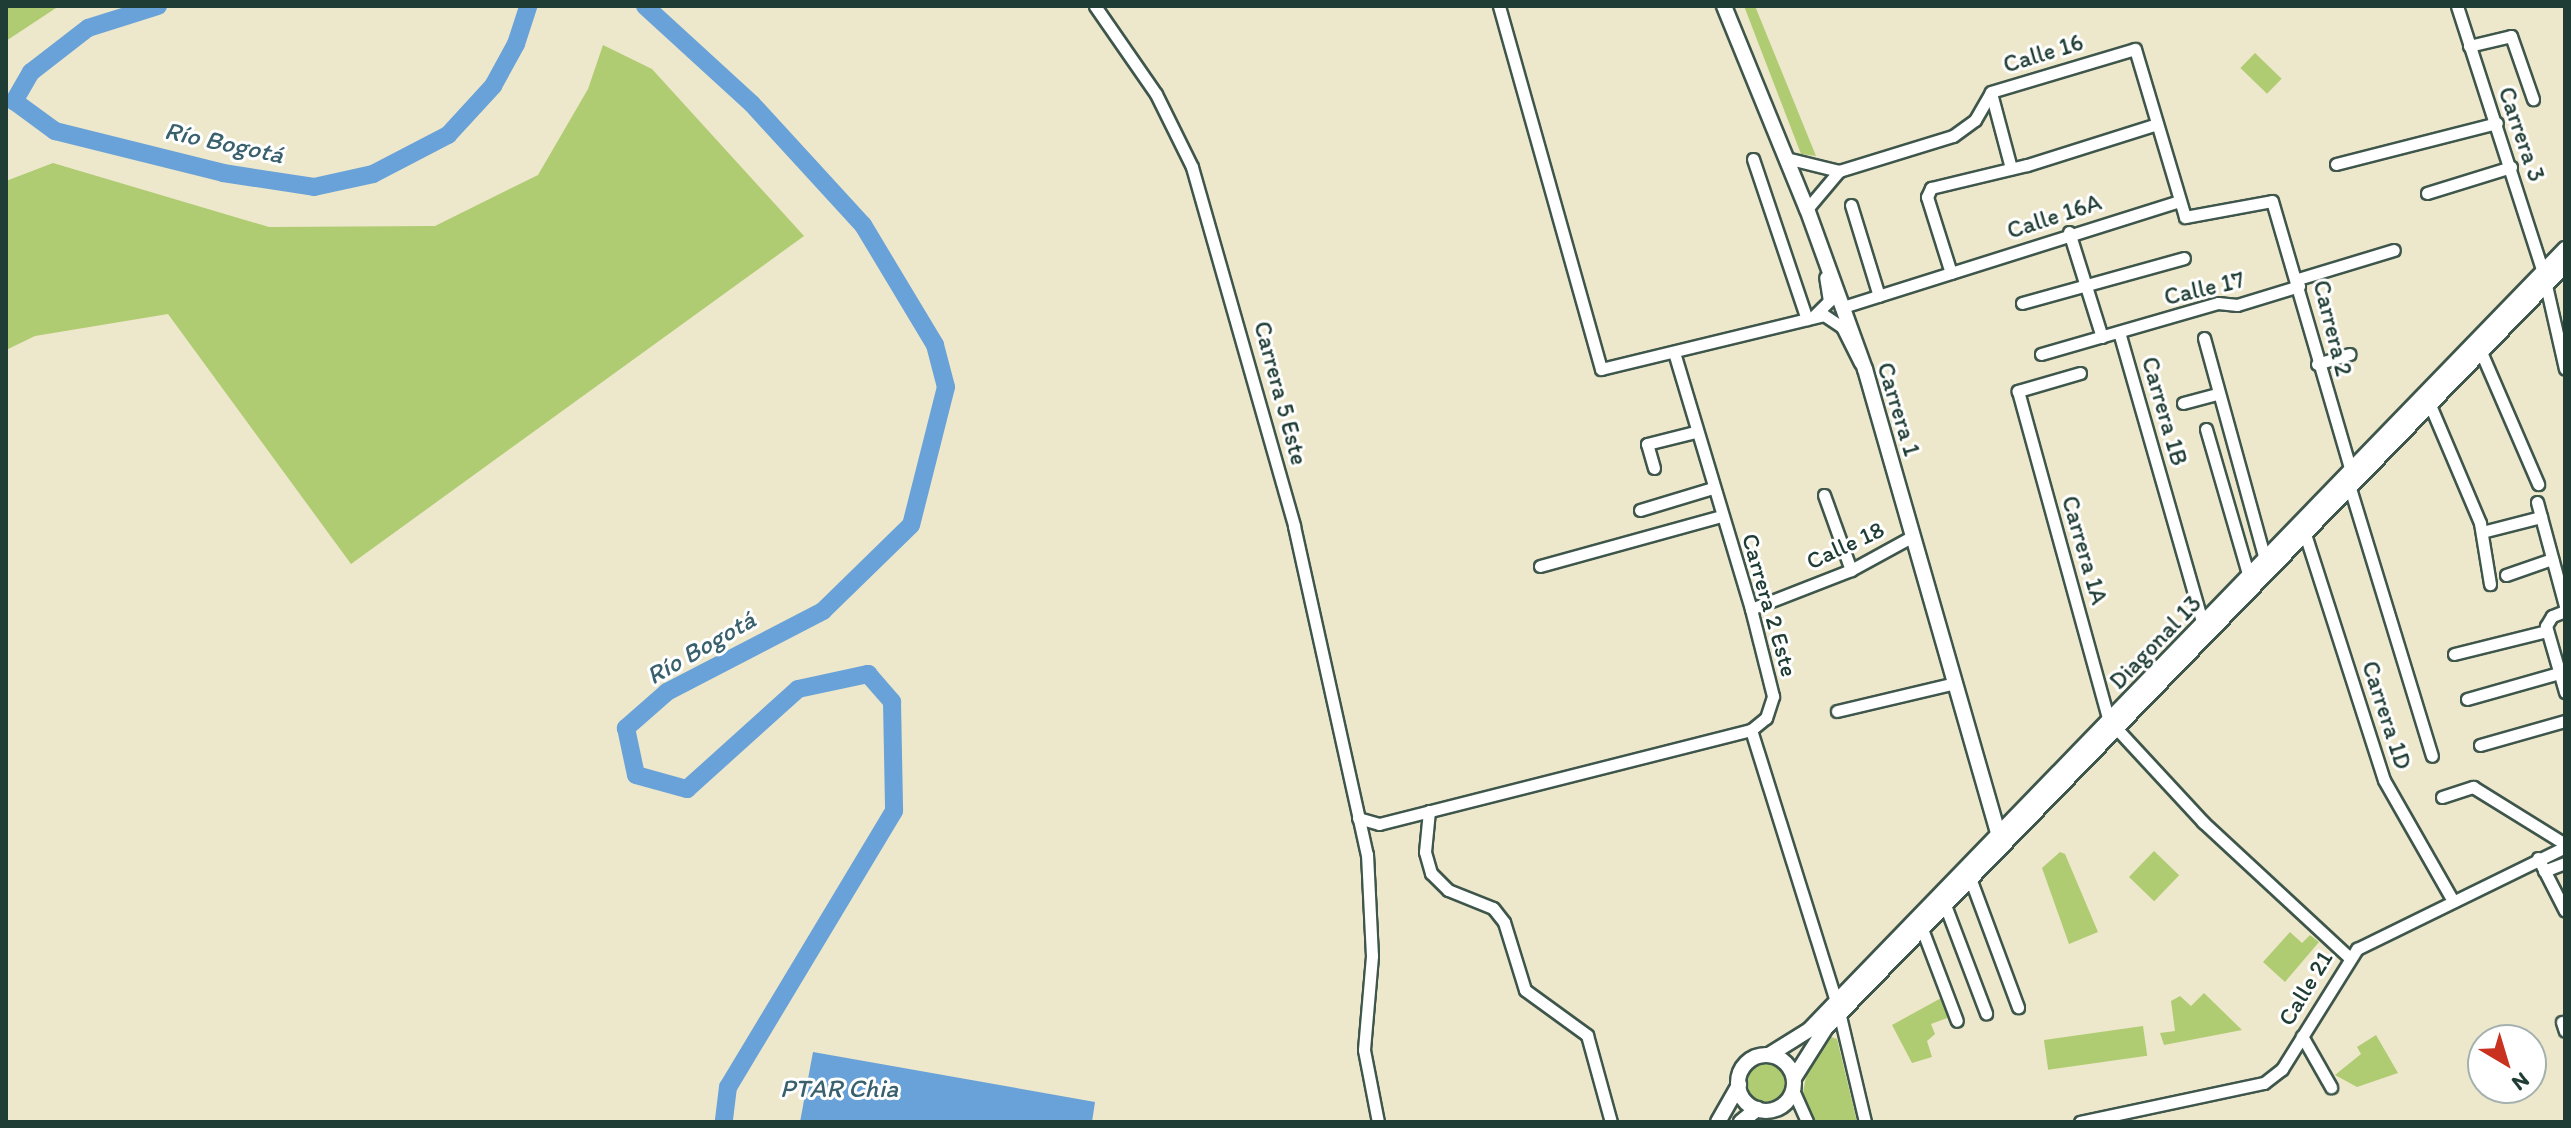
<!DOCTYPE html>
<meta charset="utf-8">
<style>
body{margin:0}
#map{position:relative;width:2571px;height:1128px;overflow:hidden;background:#ede7cb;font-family:Itim,sans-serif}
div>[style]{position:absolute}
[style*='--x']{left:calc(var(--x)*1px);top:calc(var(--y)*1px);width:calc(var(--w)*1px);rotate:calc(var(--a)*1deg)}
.green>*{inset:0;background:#b0cc72;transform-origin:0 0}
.round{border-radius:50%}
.water>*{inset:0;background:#69a2d8}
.river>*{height:18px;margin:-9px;padding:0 9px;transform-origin:9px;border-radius:9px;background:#69a2d8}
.roads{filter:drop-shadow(2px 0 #3e564b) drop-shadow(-2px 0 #3e564b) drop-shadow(0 2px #3e564b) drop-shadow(0 -2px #3e564b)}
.minor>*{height:11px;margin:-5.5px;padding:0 5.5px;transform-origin:5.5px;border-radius:5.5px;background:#fff}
.major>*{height:14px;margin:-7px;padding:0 7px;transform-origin:7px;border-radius:7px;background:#fff}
.major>.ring{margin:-7px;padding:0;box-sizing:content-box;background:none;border:14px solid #fff;border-radius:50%}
span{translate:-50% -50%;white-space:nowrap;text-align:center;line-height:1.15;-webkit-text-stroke:6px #fff;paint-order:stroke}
.street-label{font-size:24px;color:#1f3d34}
.water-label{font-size:26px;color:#39606d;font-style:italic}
.frame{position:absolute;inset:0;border:8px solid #1f3d34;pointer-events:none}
.north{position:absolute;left:2467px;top:1024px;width:80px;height:80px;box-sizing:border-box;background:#fff;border:2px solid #a5b1ae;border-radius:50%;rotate:142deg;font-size:22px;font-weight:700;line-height:32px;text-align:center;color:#1f3d34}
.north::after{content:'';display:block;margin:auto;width:28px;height:36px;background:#c8321e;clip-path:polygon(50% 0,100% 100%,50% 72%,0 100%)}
</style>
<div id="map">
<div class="green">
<div style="clip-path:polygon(6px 6px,59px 6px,6px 41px)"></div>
<div style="clip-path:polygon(1744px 6px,1755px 6px,1816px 156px,1801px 154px)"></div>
<div style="clip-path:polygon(603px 45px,652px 69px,804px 236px,351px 564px,168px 314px,35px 336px,6px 350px,6px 181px,53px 163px,269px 227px,435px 226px,538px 175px,588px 89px)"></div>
<div style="left:2255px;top:53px;width:37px;height:21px;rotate:44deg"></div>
<div style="left:2154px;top:851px;width:35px;height:36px;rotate:44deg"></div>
<div style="clip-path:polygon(2060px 852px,2065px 854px,2098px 932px,2069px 944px,2042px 868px)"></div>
<div style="clip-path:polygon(2290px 932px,2302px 943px,2310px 935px,2319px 942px,2285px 982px,2263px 962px)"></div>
<div style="clip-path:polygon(2204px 993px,2242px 1030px,2164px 1045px,2160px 1033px,2175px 1031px,2171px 1001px,2180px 996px,2191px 1006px)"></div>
<div style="clip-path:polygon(1943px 997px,1950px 1017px,1931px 1024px,1935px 1034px,1927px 1041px,1932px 1057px,1912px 1063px,1892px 1025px)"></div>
<div style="left:2143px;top:1026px;width:30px;height:100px;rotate:82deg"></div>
<div style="clip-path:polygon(2376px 1035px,2398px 1073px,2357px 1087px,2335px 1075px,2361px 1054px,2357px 1047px)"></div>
<div style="clip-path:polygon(1828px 1036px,1837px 1039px,1857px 1122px,1814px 1122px,1806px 1108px,1803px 1093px,1808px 1065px)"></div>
<div class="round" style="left:1747px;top:1062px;width:40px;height:40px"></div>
</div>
<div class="water">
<div style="clip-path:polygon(813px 1052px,1095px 1102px,1092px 1122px,800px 1122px)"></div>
</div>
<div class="river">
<div style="--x:158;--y:6;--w:73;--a:162.6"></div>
<div style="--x:88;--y:28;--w:72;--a:142.3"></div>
<div style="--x:31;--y:72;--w:34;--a:120"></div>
<div style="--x:14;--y:101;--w:51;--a:36.2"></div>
<div style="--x:55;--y:131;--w:173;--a:14"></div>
<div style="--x:223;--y:173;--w:92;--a:8.7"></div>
<div style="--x:314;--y:187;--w:60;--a:-12.4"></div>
<div style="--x:373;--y:174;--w:85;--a:-27.5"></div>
<div style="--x:448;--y:135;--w:67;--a:-47.4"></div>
<div style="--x:493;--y:86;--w:48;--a:-61.3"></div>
<div style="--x:516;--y:44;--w:40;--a:-72"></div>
<div style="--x:645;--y:6;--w:145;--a:42.5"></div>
<div style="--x:752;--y:104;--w:164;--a:47.5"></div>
<div style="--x:863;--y:225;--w:140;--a:59"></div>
<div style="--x:935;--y:345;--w:43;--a:75.3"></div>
<div style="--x:946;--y:387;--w:142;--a:104.2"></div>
<div style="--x:911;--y:525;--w:123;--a:135.7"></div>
<div style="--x:823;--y:611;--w:176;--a:152.6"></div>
<div style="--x:667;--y:692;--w:55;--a:138.7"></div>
<div style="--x:626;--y:728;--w:48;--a:78"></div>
<div style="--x:636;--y:775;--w:53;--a:15.4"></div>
<div style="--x:687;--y:789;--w:149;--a:-42"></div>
<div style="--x:798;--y:689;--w:72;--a:-12.1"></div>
<div style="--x:868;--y:674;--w:37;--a:49"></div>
<div style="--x:892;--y:702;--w:109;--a:88.9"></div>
<div style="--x:894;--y:811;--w:322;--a:121"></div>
<div style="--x:728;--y:1087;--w:35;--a:97"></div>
</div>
<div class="roads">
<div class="minor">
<div style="--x:1095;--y:6;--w:107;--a:55.3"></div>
<div style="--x:1156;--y:94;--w:81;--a:63.7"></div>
<div style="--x:1192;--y:167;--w:373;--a:74.1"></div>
<div style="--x:1294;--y:526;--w:336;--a:77.5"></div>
<div style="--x:1367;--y:854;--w:102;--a:87.2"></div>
<div style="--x:1372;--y:956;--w:94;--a:94.9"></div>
<div style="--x:1364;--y:1050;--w:73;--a:79"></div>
<div style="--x:1499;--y:6;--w:377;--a:74.3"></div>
<div style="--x:1601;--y:369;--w:229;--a:-13.6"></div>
<div style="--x:1824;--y:315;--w:22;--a:34"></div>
<div style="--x:1842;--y:327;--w:40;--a:63.4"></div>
<div style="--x:2457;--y:6;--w:280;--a:72.1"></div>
<div style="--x:2543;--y:272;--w:99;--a:77.2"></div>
<div style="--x:2469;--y:46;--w:43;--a:-13.4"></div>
<div style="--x:2511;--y:36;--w:67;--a:70.8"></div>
<div style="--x:1991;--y:93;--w:78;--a:75.1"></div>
<div style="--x:1786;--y:158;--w:55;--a:13.8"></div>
<div style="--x:1839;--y:171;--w:119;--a:-17.1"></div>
<div style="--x:1953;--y:136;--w:27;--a:-36"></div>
<div style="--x:1975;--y:120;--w:32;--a:-60"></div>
<div style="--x:1991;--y:92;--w:150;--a:-16.6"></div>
<div style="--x:2135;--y:49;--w:175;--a:73.4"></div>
<div style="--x:2185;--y:217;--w:88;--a:-10.4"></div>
<div style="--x:2272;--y:201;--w:281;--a:73.7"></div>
<div style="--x:1753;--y:159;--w:169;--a:71.4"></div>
<div style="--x:2336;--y:164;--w:166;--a:-14.3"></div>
<div style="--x:2427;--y:193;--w:88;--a:-17.2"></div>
<div style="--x:1851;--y:205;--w:95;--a:72.9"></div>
<div style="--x:1807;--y:209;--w:50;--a:-49.9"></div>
<div style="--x:2069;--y:232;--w:110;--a:72.6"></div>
<div style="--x:1951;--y:273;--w:80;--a:-107.5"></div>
<div style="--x:1927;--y:197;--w:10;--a:-66"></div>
<div style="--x:1931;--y:188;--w:99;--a:-13.5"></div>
<div style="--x:2027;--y:165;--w:136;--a:-17.5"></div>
<div style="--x:2298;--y:279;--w:100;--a:-16.8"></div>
<div style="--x:2022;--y:303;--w:168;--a:-15.5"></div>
<div style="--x:1843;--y:307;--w:352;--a:-17.5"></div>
<div style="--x:1814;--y:316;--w:21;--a:-45"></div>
<div style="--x:1829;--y:301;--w:24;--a:-99"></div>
<div style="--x:2119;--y:332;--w:304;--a:74"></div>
<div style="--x:2204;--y:338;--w:230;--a:74.6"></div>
<div style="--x:2481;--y:352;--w:144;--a:66.6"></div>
<div style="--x:2041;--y:354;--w:184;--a:-16.1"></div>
<div style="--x:2218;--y:303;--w:19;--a:6"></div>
<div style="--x:2237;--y:305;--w:65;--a:-17"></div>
<div style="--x:2317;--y:364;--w:34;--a:-17"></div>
<div style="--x:2080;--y:373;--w:65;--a:163.8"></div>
<div style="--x:2018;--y:391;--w:342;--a:74.6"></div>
<div style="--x:2183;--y:403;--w:35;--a:-15"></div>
<div style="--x:2430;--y:405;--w:128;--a:67"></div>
<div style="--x:2480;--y:523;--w:62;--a:80.7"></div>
<div style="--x:2206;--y:429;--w:154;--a:73.8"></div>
<div style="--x:1654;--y:468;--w:25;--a:-106"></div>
<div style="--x:1647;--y:444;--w:49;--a:-14"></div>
<div style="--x:2350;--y:488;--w:280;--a:73"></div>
<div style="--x:1824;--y:495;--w:80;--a:70.2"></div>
<div style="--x:2537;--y:502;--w:108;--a:74.9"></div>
<div style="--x:1640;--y:510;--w:76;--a:-16.8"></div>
<div style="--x:2486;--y:531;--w:57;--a:-14.3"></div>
<div style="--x:2305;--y:534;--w:258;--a:72.2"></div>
<div style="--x:2384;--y:780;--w:137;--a:60.3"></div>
<div style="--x:1540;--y:566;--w:189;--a:-15.4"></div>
<div style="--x:2506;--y:575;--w:49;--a:-19.2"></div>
<div style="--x:1751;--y:609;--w:107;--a:-21.3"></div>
<div style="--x:1851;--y:570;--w:71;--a:-28.7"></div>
<div style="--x:2565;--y:611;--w:14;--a:159"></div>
<div style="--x:2552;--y:616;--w:12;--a:121"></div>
<div style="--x:2546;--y:626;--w:69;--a:73.9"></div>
<div style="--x:2454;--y:654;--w:96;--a:-13.9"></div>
<div style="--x:2467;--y:699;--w:96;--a:-15.8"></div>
<div style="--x:1837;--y:711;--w:121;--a:-13.3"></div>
<div style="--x:2117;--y:729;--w:127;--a:47.2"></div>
<div style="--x:2203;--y:822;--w:199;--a:42.8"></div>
<div style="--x:1751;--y:730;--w:284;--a:72.6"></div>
<div style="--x:2480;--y:745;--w:88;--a:-15.8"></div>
<div style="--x:2442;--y:797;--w:33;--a:-18"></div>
<div style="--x:2473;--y:787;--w:108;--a:31.8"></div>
<div style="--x:1429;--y:811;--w:41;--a:95.6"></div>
<div style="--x:1425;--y:852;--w:22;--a:74"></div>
<div style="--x:1431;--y:873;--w:24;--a:45"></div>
<div style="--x:1448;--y:890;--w:48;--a:21.8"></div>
<div style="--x:1493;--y:908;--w:18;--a:52"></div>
<div style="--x:1504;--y:922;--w:71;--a:72.8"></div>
<div style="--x:1525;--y:990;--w:77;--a:36"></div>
<div style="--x:1587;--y:1035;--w:90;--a:74.6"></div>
<div style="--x:1358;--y:818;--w:22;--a:16"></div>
<div style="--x:1379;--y:824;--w:384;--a:-14.2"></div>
<div style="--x:1751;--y:730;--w:19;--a:-39"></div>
<div style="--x:1766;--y:718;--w:23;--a:-72"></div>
<div style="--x:1773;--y:696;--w:90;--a:-104.2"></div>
<div style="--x:1751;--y:609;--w:268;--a:-106.7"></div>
<div style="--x:2538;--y:858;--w:59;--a:63"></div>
<div style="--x:2544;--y:871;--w:22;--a:-21"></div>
<div style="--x:1970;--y:878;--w:138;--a:69.6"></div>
<div style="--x:1945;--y:905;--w:116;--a:69.2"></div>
<div style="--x:1922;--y:929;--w:98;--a:69.2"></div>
<div style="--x:1840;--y:1016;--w:109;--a:76.7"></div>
<div style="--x:2562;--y:1022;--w:9;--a:72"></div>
<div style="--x:2302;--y:1036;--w:59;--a:60.4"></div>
<div style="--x:1793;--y:1090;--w:35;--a:66"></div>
<div style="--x:2080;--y:1122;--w:188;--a:-12"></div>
<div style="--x:2264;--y:1083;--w:23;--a:-38"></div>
<div style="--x:2282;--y:1069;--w:142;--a:-58"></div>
<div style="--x:2357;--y:949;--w:232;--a:-26.1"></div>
</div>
<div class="major">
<div style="--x:1724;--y:6;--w:219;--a:67.8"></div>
<div style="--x:1807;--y:209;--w:170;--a:70.1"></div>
<div style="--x:1865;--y:369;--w:492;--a:74"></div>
<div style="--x:1769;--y:1055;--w:47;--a:-32"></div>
<div style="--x:1809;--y:1030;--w:1087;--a:-45.93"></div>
<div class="ring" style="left:1738px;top:1055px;width:42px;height:42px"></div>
<div style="--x:1794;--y:1078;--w:58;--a:-57.7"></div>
<div style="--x:1825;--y:1029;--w:1064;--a:-45.91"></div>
<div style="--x:1718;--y:1122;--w:43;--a:-60.4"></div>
<div style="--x:1741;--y:1122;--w:21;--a:-39"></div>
</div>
</div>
<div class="street-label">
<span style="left:2043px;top:53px;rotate:-17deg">Calle 16</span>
<span style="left:2522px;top:134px;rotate:71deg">Carrera 3</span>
<span style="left:2054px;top:216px;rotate:-18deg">Calle 16A</span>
<span style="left:2204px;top:288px;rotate:-13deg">Calle 17</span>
<span style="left:2333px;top:328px;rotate:76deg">Carrera 2</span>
<span style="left:1281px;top:393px;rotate:75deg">Carrera 5 Este</span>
<span style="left:1899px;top:409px;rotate:73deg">Carrera 1</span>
<span style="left:2165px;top:411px;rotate:74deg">Carrera 1B</span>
<span style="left:1845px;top:545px;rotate:-25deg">Calle 18</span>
<span style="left:2085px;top:550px;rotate:74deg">Carrera 1A</span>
<span style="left:1770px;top:605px;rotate:74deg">Carrera 2 Este</span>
<span style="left:2155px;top:642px;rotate:-46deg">Diagonal 13</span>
<span style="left:2387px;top:715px;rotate:72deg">Carrera 1D</span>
<span style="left:2305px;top:988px;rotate:-59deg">Calle 21</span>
</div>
<div class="water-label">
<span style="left:224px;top:143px;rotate:12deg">Río Bogotá</span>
<span style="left:701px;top:648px;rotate:-30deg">Río Bogotá</span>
<span style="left:839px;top:1089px">PTAR Chia</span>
</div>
<div class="frame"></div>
<div class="north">N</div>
</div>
